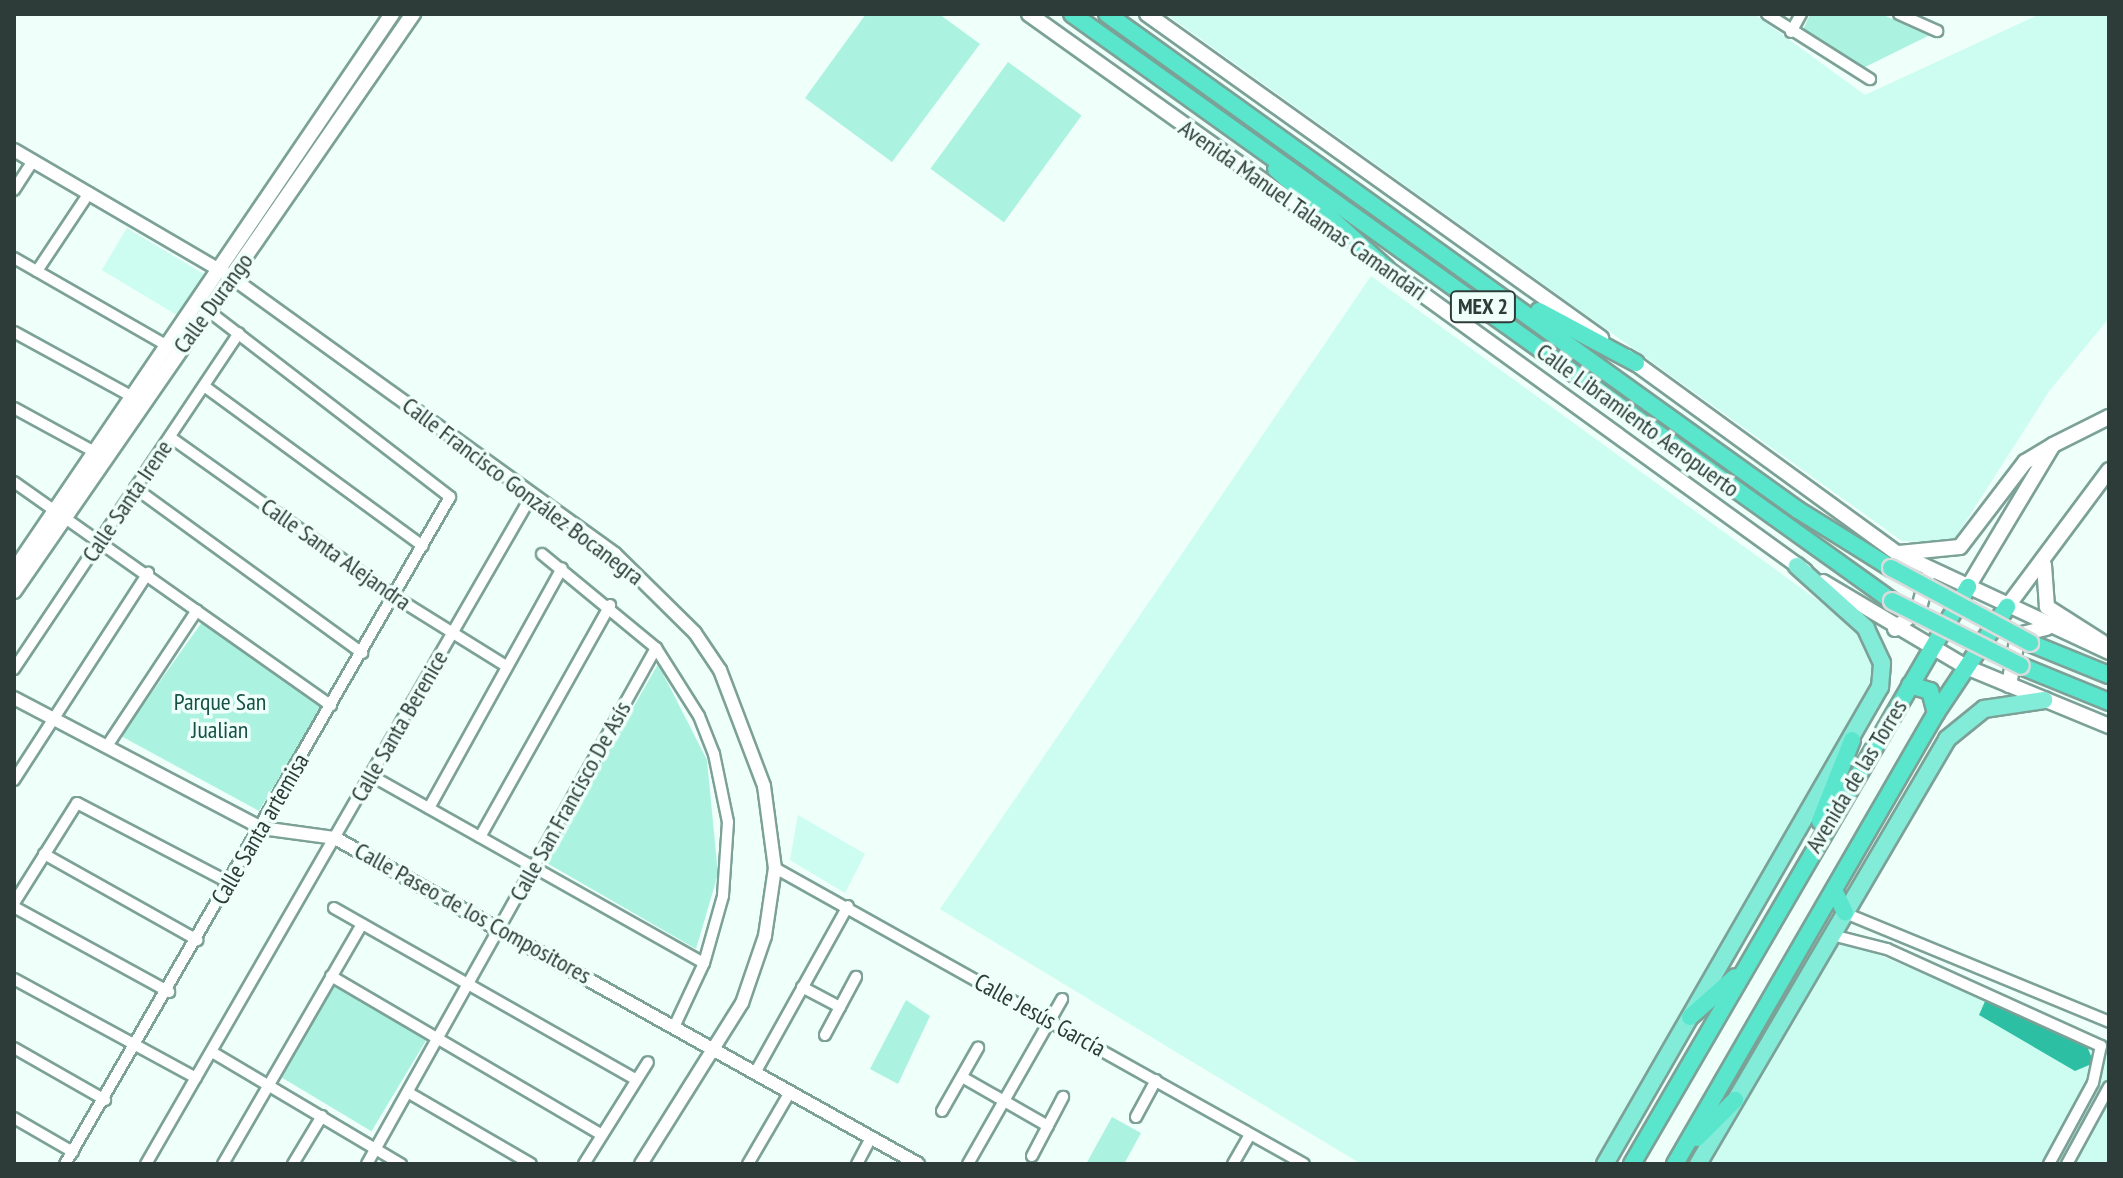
<!DOCTYPE html>
<meta charset="utf-8">
<style>
body{margin:0}
#map{position:relative;width:2123px;height:1178px;overflow:hidden;background:#effffa;font-family:"PT Sans Narrow",sans-serif}
div>[style]{position:absolute}
[style*='--x']{left:calc(var(--x)*1px);top:calc(var(--y)*1px);width:calc(var(--w)*1px);rotate:calc(var(--a)*1deg)}
.built>*{inset:0;background:#ccfdf0;transform-origin:0 0}
.green>*{inset:0;background:#abf3e0;transform-origin:0 0}
.water>*{inset:0;background:#2dbfa3}
.roads{filter:drop-shadow(2px 0 #7ca197) drop-shadow(-2px 0 #7ca197) drop-shadow(0 2px #7ca197) drop-shadow(0 -2px #7ca197)}
.minor>*{height:10px;margin:-5px;padding:0 5px;transform-origin:5px;border-radius:5px;background:#fff}
.tertiary>*{height:12px;margin:-6px;padding:0 6px;transform-origin:6px;border-radius:6px;background:#fff}
.secondary>*{height:14px;margin:-7px;padding:0 7px;transform-origin:7px;border-radius:7px;background:#fff}
.primary>*{height:16px;margin:-8px;padding:0 8px;transform-origin:8px;border-radius:8px;background:#83ecd9}
.trunk>*{height:16px;margin:-8px;padding:0 8px;transform-origin:8px;border-radius:8px;background:#5ae6cc}
.bridges{filter:drop-shadow(2px 0 #d9dcdb) drop-shadow(-2px 0 #d9dcdb) drop-shadow(0 2px #d9dcdb) drop-shadow(0 -2px #d9dcdb)}
.trunk-bridge>*{height:16px;margin:-8px;padding:0 8px;transform-origin:8px;border-radius:8px;background:#5ae6cc}
span{translate:-50% -50%;white-space:nowrap;text-align:center;line-height:1.15;-webkit-text-stroke:7px #effffa;paint-order:stroke}
.shield-label span{padding:2px 6px;background:#effffa;border:2px solid;border-radius:6px;-webkit-text-stroke-width:0}
.shield-label{font-size:22px;color:#2d3c38;font-weight:700}
.street-label{font-size:24px;color:#2d3c38}
.park-label{font-size:24px;color:#175044}
.frame{position:absolute;inset:0;border:16px solid #2d3c38;pointer-events:none}
</style>
<div id="map">
<div class="built">
<div style="clip-path:polygon(1166px 14px,1754px 14px,1865px 95px,2040px 14px,2109px 14px,2109px 318px,2050px 390px,1952px 543px,1902px 541px)"></div>
<div style="left:127px;top:228px;width:91px;height:49px;rotate:31deg"></div>
<div style="clip-path:polygon(1371px 276px,1856px 628px,1873px 656px,1875px 677px,1593px 1164px,1361px 1164px,940px 909px)"></div>
<div style="clip-path:polygon(798px 815px,865px 854px,845px 893px,790px 860px)"></div>
<div style="clip-path:polygon(1850px 943px,2109px 1051px,2109px 1164px,1707px 1164px,1834px 945px)"></div>
</div>
<div class="green">
<div style="clip-path:polygon(866px 14px,939px 14px,980px 44px,892px 162px,805px 98px)"></div>
<div style="clip-path:polygon(1810px 14px,1881px 14px,1930px 35px,1861px 69px,1803px 30px)"></div>
<div style="left:1008px;top:62px;width:91px;height:132px;rotate:36deg"></div>
<div style="clip-path:polygon(202px 622px,321px 708px,259px 811px,121px 736px)"></div>
<div style="clip-path:polygon(658px 664px,707px 760px,718px 874px,696px 949px,545px 862px)"></div>
<div style="left:334px;top:984px;width:108px;height:107px;rotate:31deg"></div>
<div style="clip-path:polygon(906px 1000px,930px 1016px,898px 1084px,870px 1069px)"></div>
<div style="clip-path:polygon(1112px 1117px,1141px 1133px,1124px 1164px,1086px 1164px)"></div>
</div>
<div class="water">
<div style="clip-path:polygon(1986px 999px,2084px 1039px,2094px 1063px,2075px 1071px,1979px 1015px)"></div>
</div>
<div class="roads">
<div class="minor">
<div style="--x:1767;--y:14;--w:122;--a:32.3"></div>
<div style="--x:1899;--y:14;--w:42;--a:24.1"></div>
<div style="--x:1791;--y:32;--w:21;--a:-61"></div>
<div style="--x:14;--y:190;--w:35;--a:-57"></div>
<div style="--x:14;--y:258;--w:175;--a:29.8"></div>
<div style="--x:37;--y:271;--w:94;--a:-56.3"></div>
<div style="--x:14;--y:332;--w:133;--a:28.7"></div>
<div style="--x:204;--y:386;--w:271;--a:36.2"></div>
<div style="--x:14;--y:408;--w:90;--a:28.6"></div>
<div style="--x:170;--y:437;--w:276;--a:35.4"></div>
<div style="--x:395;--y:597;--w:131;--a:31.9"></div>
<div style="--x:14;--y:482;--w:388;--a:35.2"></div>
<div style="--x:135;--y:488;--w:281;--a:36"></div>
<div style="--x:542;--y:554;--w:148;--a:39.5"></div>
<div style="--x:656;--y:648;--w:80;--a:57.7"></div>
<div style="--x:699;--y:716;--w:41;--a:68.5"></div>
<div style="--x:714;--y:754;--w:69;--a:78.4"></div>
<div style="--x:728;--y:822;--w:74;--a:93.9"></div>
<div style="--x:723;--y:896;--w:70;--a:105.8"></div>
<div style="--x:704;--y:963;--w:68;--a:115.1"></div>
<div style="--x:14;--y:669;--w:404;--a:-56.2"></div>
<div style="--x:109;--y:743;--w:159;--a:-56.5"></div>
<div style="--x:370;--y:775;--w:383;--a:29.4"></div>
<div style="--x:14;--y:780;--w:247;--a:-57.1"></div>
<div style="--x:429;--y:808;--w:274;--a:-61"></div>
<div style="--x:480;--y:837;--w:266;--a:-60.7"></div>
<div style="--x:44;--y:854;--w:176;--a:29.3"></div>
<div style="--x:775;--y:868;--w:606;--a:29.23"></div>
<div style="--x:14;--y:903;--w:118;--a:-57.8"></div>
<div style="--x:77;--y:803;--w:170;--a:27.6"></div>
<div style="--x:14;--y:907;--w:177;--a:28.7"></div>
<div style="--x:334;--y:908;--w:348;--a:29.6"></div>
<div style="--x:1845;--y:913;--w:286;--a:22.4"></div>
<div style="--x:1832;--y:935;--w:57;--a:14.3"></div>
<div style="--x:1887;--y:949;--w:235;--a:24.4"></div>
<div style="--x:331;--y:976;--w:314;--a:30.4"></div>
<div style="--x:14;--y:979;--w:207;--a:28.5"></div>
<div style="--x:802;--y:987;--w:43;--a:27.8"></div>
<div style="--x:825;--y:1035;--w:66;--a:-61.9"></div>
<div style="--x:14;--y:1048;--w:105;--a:29.7"></div>
<div style="--x:212;--y:1052;--w:220;--a:30.7"></div>
<div style="--x:755;--y:1073;--w:191;--a:-60.9"></div>
<div style="--x:962;--y:1077;--w:99;--a:29.7"></div>
<div style="--x:409;--y:1093;--w:141;--a:30.2"></div>
<div style="--x:942;--y:1111;--w:73;--a:-60.3"></div>
<div style="--x:1136;--y:1117;--w:42;--a:-61.6"></div>
<div style="--x:14;--y:1118;--w:68;--a:30"></div>
<div style="--x:1032;--y:1156;--w:67;--a:-62.3"></div>
<div style="--x:65;--y:1164;--w:770;--a:-60.01"></div>
<div style="--x:450;--y:497;--w:307;--a:-142.4"></div>
<div style="--x:146;--y:1164;--w:772;--a:-60.02"></div>
<div style="--x:223;--y:1164;--w:277;--a:-59.9"></div>
<div style="--x:293;--y:1164;--w:56;--a:-58.9"></div>
<div style="--x:367;--y:1164;--w:591;--a:-60.75"></div>
<div style="--x:584;--y:1164;--w:120;--a:-57.9"></div>
<div style="--x:748;--y:1164;--w:83;--a:-59.7"></div>
<div style="--x:857;--y:1164;--w:30;--a:-62"></div>
<div style="--x:968;--y:1164;--w:190;--a:-60.3"></div>
<div style="--x:1233;--y:1164;--w:34;--a:-60"></div>
<div style="--x:2049;--y:1164;--w:92;--a:-61.5"></div>
<div style="--x:2093;--y:1083;--w:38;--a:-78"></div>
<div style="--x:2067;--y:1164;--w:88;--a:-61.4"></div>
</div>
<div class="tertiary">
<div style="--x:14;--y:150;--w:251;--a:30.3"></div>
<div style="--x:231;--y:277;--w:473;--a:35.8"></div>
<div style="--x:615;--y:554;--w:112;--a:44.6"></div>
<div style="--x:695;--y:633;--w:45;--a:56"></div>
<div style="--x:720;--y:670;--w:124;--a:69.2"></div>
<div style="--x:764;--y:786;--w:83;--a:82.4"></div>
<div style="--x:775;--y:868;--w:69;--a:98.4"></div>
<div style="--x:765;--y:936;--w:71;--a:108.9"></div>
<div style="--x:742;--y:1003;--w:190;--a:122.1"></div>
<div style="--x:14;--y:698;--w:280;--a:27.7"></div>
<div style="--x:262;--y:828;--w:74;--a:7.8"></div>
<div style="--x:335;--y:838;--w:668;--a:29.21"></div>
</div>
<div class="secondary">
<div style="--x:1029;--y:14;--w:388;--a:35.5"></div>
<div style="--x:1147;--y:14;--w:558;--a:35.51"></div>
<div style="--x:1378;--y:262;--w:527;--a:35.89"></div>
<div style="--x:1627;--y:357;--w:334;--a:36"></div>
<div style="--x:1897;--y:553;--w:234;--a:25"></div>
<div style="--x:1899;--y:553;--w:61;--a:-5.6"></div>
<div style="--x:1960;--y:547;--w:107;--a:-52.6"></div>
<div style="--x:2025;--y:462;--w:33;--a:-31"></div>
<div style="--x:2044;--y:565;--w:42;--a:85.9"></div>
<div style="--x:2047;--y:607;--w:65;--a:32.5"></div>
<div style="--x:14;--y:571;--w:673;--a:-55.84"></div>
<div style="--x:1823;--y:582;--w:166;--a:30.7"></div>
<div style="--x:1966;--y:667;--w:155;--a:22.4"></div>
<div style="--x:1968;--y:587;--w:165;--a:-59.1"></div>
<div style="--x:2053;--y:445;--w:63;--a:-26.6"></div>
<div style="--x:14;--y:591;--w:702;--a:-55.34"></div>
<div style="--x:2007;--y:607;--w:171;--a:-53.3"></div>
<div style="--x:1895;--y:629;--w:32;--a:-41"></div>
<div style="--x:1919;--y:608;--w:30;--a:-75"></div>
<div style="--x:2009;--y:685;--w:51;--a:-79.8"></div>
<div style="--x:2018;--y:635;--w:30;--a:-14"></div>
</div>
<div class="primary">
<div style="--x:1605;--y:1164;--w:551;--a:-60.04"></div>
<div style="--x:1880;--y:687;--w:24;--a:-85"></div>
<div style="--x:1882;--y:663;--w:38;--a:-115"></div>
<div style="--x:1866;--y:628;--w:93;--a:-138.1"></div>
<div style="--x:1698;--y:1164;--w:493;--a:-59.6"></div>
<div style="--x:1947;--y:739;--w:48;--a:-39"></div>
<div style="--x:1984;--y:709;--w:61;--a:-8.5"></div>
</div>
<div class="trunk">
<div style="--x:1072;--y:14;--w:1008;--a:35.6"></div>
<div style="--x:1107;--y:14;--w:851;--a:35.67"></div>
<div style="--x:1798;--y:510;--w:110;--a:31.9"></div>
<div style="--x:1276;--y:169;--w:149;--a:42"></div>
<div style="--x:1539;--y:311;--w:110;--a:28.2"></div>
<div style="--x:2030;--y:643;--w:85;--a:22.1"></div>
<div style="--x:2021;--y:666;--w:95;--a:22.2"></div>
<div style="--x:1910;--y:685;--w:21;--a:17"></div>
<div style="--x:1930;--y:691;--w:23;--a:75"></div>
<div style="--x:1820;--y:821;--w:87;--a:-68.4"></div>
<div style="--x:1834;--y:890;--w:25;--a:64"></div>
<div style="--x:1690;--y:1017;--w:60;--a:-41.6"></div>
<div style="--x:1697;--y:1138;--w:54;--a:-45"></div>
<div style="--x:1632;--y:1164;--w:668;--a:-59.79"></div>
<div style="--x:1675;--y:1164;--w:521;--a:-59.94"></div>
<div style="--x:1936;--y:713;--w:128;--a:-56.2"></div>
</div>
</div>
<div class="bridges">
<div class="trunk-bridge">
<div style="--x:1891;--y:568;--w:158;--a:28.3"></div>
<div style="--x:1892;--y:601;--w:144;--a:26.7"></div>
</div>
</div>
<div class="shield-label">
<span style="left:1483px;top:307px">MEX 2</span>
</div>
<div class="street-label">
<span style="left:1303px;top:210px;rotate:35deg">Avenida Manuel Talamas Camandari</span>
<span style="left:213px;top:303px;rotate:-54deg">Calle Durango</span>
<span style="left:1638px;top:420px;rotate:36deg">Calle Libramiento Aeropuerto</span>
<span style="left:523px;top:491px;rotate:37deg">Calle Francisco González Bocanegra</span>
<span style="left:127px;top:501px;rotate:-56deg">Calle Santa Irene</span>
<span style="left:336px;top:554px;rotate:35deg">Calle Santa Alejandra</span>
<span style="left:399px;top:726px;rotate:-60deg">Calle Santa Berenice</span>
<span style="left:1856px;top:776px;rotate:-59deg">Avenida de las Torres</span>
<span style="left:570px;top:801px;rotate:-61deg">Calle San Francisco De Asís</span>
<span style="left:260px;top:829px;rotate:-60deg">Calle Santa artemisa</span>
<span style="left:473px;top:913px;rotate:29deg">Calle Paseo de los Compositores</span>
<span style="left:1040px;top:1015px;rotate:29deg">Calle Jesús García</span>
</div>
<div class="park-label">
<span style="left:220px;top:716px">Parque San<br>Jualian</span>
</div>
<div class="frame"></div>
</div>
